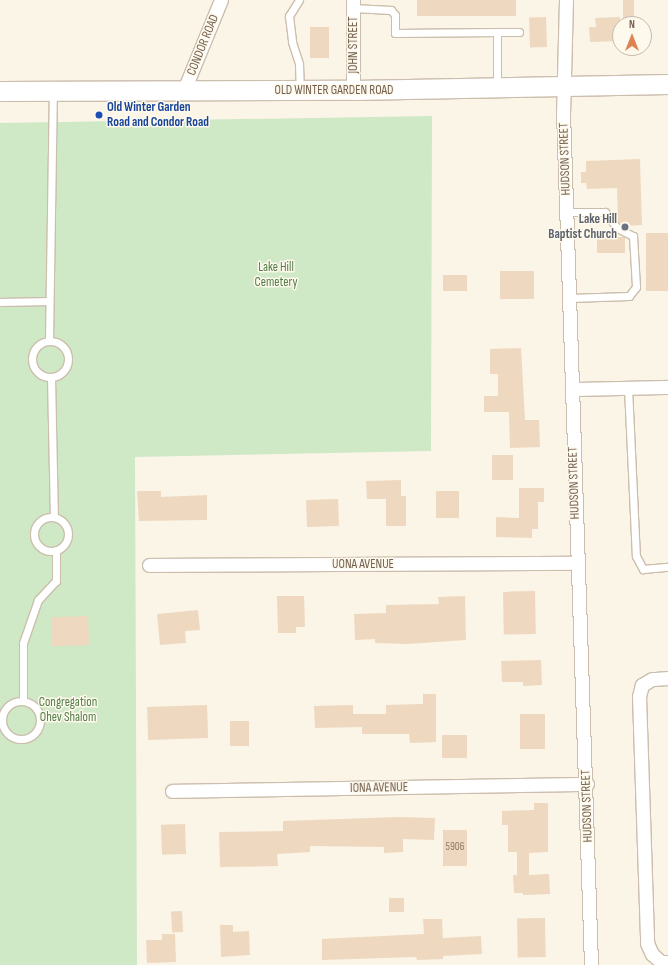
<!DOCTYPE html>
<style>
body{margin:0}
#map{position:relative;width:668px;height:965px;overflow:hidden;background:#fbf5e7;font-family:"Sofia Sans Condensed",sans-serif}
div>[style]{position:absolute}
[style*='--x']{left:calc(var(--x)*1px);top:calc(var(--y)*1px);width:calc(var(--w)*1px);rotate:calc(var(--a)*1deg)}
.green>*{inset:0;background:#cfe8c6}
.building>*{inset:0;background:#efd8c0;transform-origin:0 0}
.roads{filter:drop-shadow(1px 0 #ccbead) drop-shadow(-1px 0 #ccbead) drop-shadow(0 1px #ccbead) drop-shadow(0 -1px #ccbead)}
.lane>*{height:7px;margin:-3.5px;padding:0 3.5px;transform-origin:3.5px;border-radius:3.5px;background:#fff}
.lane>.ring{margin:-3.5px;padding:0;box-sizing:content-box;background:none;border:7px solid #fff;border-radius:50%}
.street>*{height:13px;margin:-6.5px;padding:0 6.5px;transform-origin:6.5px;border-radius:6.5px;background:#fff}
.secondary>*{height:19px;margin:-9.5px;padding:0 9.5px;transform-origin:9.5px;border-radius:9.5px;background:#fff}
.dots>*{width:11px;height:11px;translate:-50% -50%;box-sizing:border-box;border:2px solid #fef9ed;border-radius:50%}
span{translate:-50% -50%;white-space:nowrap;text-align:center;line-height:1.15;-webkit-text-stroke:3px #fef9ed;paint-order:stroke}
.number-label{font-size:11px;color:#927d6a}
.number-label span{-webkit-text-stroke-width:0}
.street-label{font-size:13px;color:#735f4d}
.transit-label{font-size:13px;color:#164399;font-weight:700}
.left{translate:0 -50%;text-align:left}
.worship-label{font-size:13px;color:#5b616d;font-weight:700}
.right{translate:-100% -50%;text-align:right}
.park-label{font-size:13px;color:#527d48}
.north{position:absolute;left:612px;top:16px;width:40px;height:40px;box-sizing:border-box;background:#fef9ed;border:1px solid #c6bbad;border-radius:50%;rotate:0deg;font-size:11px;font-weight:700;line-height:16px;text-align:center;color:#735f4d}
.north::after{content:'';display:block;margin:auto;width:14px;height:18px;background:#dd8253;clip-path:polygon(50% 0,100% 100%,50% 72%,0 100%)}
</style>
<div id="map">
<div class="green">
<div style="clip-path:polygon(432px 116px,431px 451px,135px 457px,137px 965px,0 965px,0 123px)"></div>
</div>
<div class="building">
<div style="left:417px;top:0;width:99px;height:16px"></div>
<div style="left:623px;top:0;width:11px;height:24px"></div>
<div style="left:546px;top:17px;width:30px;height:17px;rotate:88deg"></div>
<div style="clip-path:polygon(620px 17px,620px 41px,590px 42px,589px 27px,596px 27px,595px 18px)"></div>
<div style="left:310px;top:27px;width:19px;height:31px"></div>
<div style="clip-path:polygon(640px 159px,642px 225px,624px 226px,618px 221px,617px 188px,587px 189px,586px 183px,581px 183px,581px 172px,586px 172px,586px 161px)"></div>
<div style="left:646px;top:233px;width:22px;height:58px"></div>
<div style="left:625px;top:237px;width:16px;height:28px;rotate:90deg"></div>
<div style="left:534px;top:271px;width:28px;height:34px;rotate:90deg"></div>
<div style="left:443px;top:275px;width:24px;height:16px"></div>
<div style="clip-path:polygon(521px 348px,525px 420px,539px 420px,540px 447px,510px 448px,509px 412px,484px 412px,484px 396px,498px 396px,498px 374px,490px 374px,490px 349px)"></div>
<div style="left:492px;top:455px;width:21px;height:25px"></div>
<div style="clip-path:polygon(401px 480px,401px 496px,406px 496px,406px 526px,386px 526px,386px 499px,367px 499px,366px 481px)"></div>
<div style="clip-path:polygon(519px 488px,544px 488px,544px 502px,538px 502px,538px 529px,532px 529px,532px 538px,496px 537px,496px 517px,519px 518px)"></div>
<div style="clip-path:polygon(137px 491px,161px 491px,161px 497px,207px 495px,207px 520px,139px 521px)"></div>
<div style="left:436px;top:491px;width:23px;height:27px"></div>
<div style="left:338px;top:499px;width:27px;height:32px;rotate:88deg"></div>
<div style="left:535px;top:591px;width:43px;height:32px;rotate:89deg"></div>
<div style="clip-path:polygon(277px 596px,304px 596px,305px 627px,296px 627px,296px 633px,278px 633px)"></div>
<div style="clip-path:polygon(465px 596px,466px 640px,407px 644px,375px 643px,375px 639px,355px 640px,354px 614px,386px 613px,386px 605px,439px 604px,438px 597px)"></div>
<div style="clip-path:polygon(198px 610px,200px 630px,185px 631px,186px 643px,160px 645px,157px 614px)"></div>
<div style="left:88px;top:616px;width:29px;height:37px;rotate:88deg"></div>
<div style="clip-path:polygon(541px 660px,542px 685px,523px 686px,523px 682px,502px 682px,501px 661px)"></div>
<div style="clip-path:polygon(423px 694px,436px 694px,436px 742px,410px 743px,409px 734px,362px 734px,362px 727px,315px 728px,314px 706px,353px 705px,353px 714px,386px 714px,386px 705px,423px 704px)"></div>
<div style="left:207px;top:705px;width:33px;height:60px;rotate:88deg"></div>
<div style="left:520px;top:714px;width:25px;height:35px"></div>
<div style="left:230px;top:721px;width:19px;height:25px"></div>
<div style="left:442px;top:735px;width:25px;height:23px"></div>
<div style="clip-path:polygon(534px 803px,548px 803px,548px 852px,529px 853px,529px 875px,549px 874px,550px 894px,523px 895px,523px 893px,514px 893px,513px 875px,517px 875px,517px 852px,508px 852px,508px 825px,502px 825px,502px 811px,534px 810px)"></div>
<div style="clip-path:polygon(399px 817px,435px 818px,434px 840px,403px 839px,403px 852px,384px 853px,384px 847px,310px 846px,310px 852px,277px 854px,278px 866px,220px 867px,219px 832px,283px 831px,283px 821px)"></div>
<div style="left:185px;top:824px;width:30px;height:24px;rotate:88deg"></div>
<div style="left:443px;top:830px;width:24px;height:36px"></div>
<div style="left:389px;top:898px;width:15px;height:14px"></div>
<div style="left:182px;top:911px;width:21px;height:11px;rotate:87deg"></div>
<div style="left:545px;top:918px;width:39px;height:28px;rotate:89deg"></div>
<div style="clip-path:polygon(423px 919px,442px 919px,443px 938px,481px 936px,482px 954px,443px 956px,443px 959px,417px 960px,416px 957px,322px 960px,322px 939px,424px 934px)"></div>
<div style="clip-path:polygon(220px 925px,233px 925px,233px 932px,249px 931px,250px 955px,221px 957px)"></div>
<div style="clip-path:polygon(162px 934px,175px 934px,176px 962px,147px 963px,146px 940px,162px 940px)"></div>
</div>
<div class="roads">
<div class="lane">
<div style="--x:299;--y:0;--w:19;--a:122"></div>
<div style="--x:289;--y:16;--w:26;--a:83"></div>
<div style="--x:292;--y:42;--w:23;--a:72"></div>
<div style="--x:299;--y:64;--w:26;--a:88"></div>
<div style="--x:353;--y:8;--w:38;--a:3"></div>
<div style="--x:391;--y:10;--w:6;--a:51"></div>
<div style="--x:395;--y:15;--w:18;--a:90"></div>
<div style="--x:395;--y:33;--w:102;--a:-0.6"></div>
<div style="--x:497;--y:32;--w:55;--a:90"></div>
<div style="--x:497;--y:32;--w:22;--a:0"></div>
<div style="--x:566;--y:212;--w:39;--a:0"></div>
<div style="--x:605;--y:212;--w:20;--a:53"></div>
<div style="--x:617;--y:228;--w:18;--a:27"></div>
<div style="--x:633;--y:236;--w:51;--a:86.6"></div>
<div style="--x:636;--y:287;--w:11;--a:128"></div>
<div style="--x:629;--y:296;--w:60;--a:178.1"></div>
<div style="--x:0;--y:302;--w:49;--a:-1.2"></div>
<div style="--x:49;--y:340;--w:249;--a:-89.1"></div>
<div class="ring" style="left:32px;top:341px;width:29px;height:29px"></div>
<div style="--x:51;--y:377;--w:140;--a:88.8"></div>
<div style="--x:628;--y:388;--w:168;--a:87.3"></div>
<div style="--x:636;--y:556;--w:15;--a:62"></div>
<div style="--x:643;--y:569;--w:25;--a:-5"></div>
<div class="ring" style="left:34px;top:517px;width:27px;height:27px"></div>
<div style="--x:23;--y:701;--w:58;--a:-90"></div>
<div style="--x:23;--y:643;--w:46;--a:-70.8"></div>
<div style="--x:38;--y:600;--w:26;--a:-47"></div>
<div style="--x:56;--y:581;--w:31;--a:-90"></div>
<div class="ring" style="left:2px;top:701px;width:31px;height:31px"></div>
</div>
<div class="street">
<div style="--x:353;--y:0;--w:90;--a:90"></div>
<div style="--x:566;--y:0;--w:112;--a:91.5"></div>
<div style="--x:563;--y:112;--w:853;--a:88.12"></div>
<div style="--x:184;--y:90;--w:97;--a:-67.7"></div>
<div style="--x:572;--y:389;--w:96;--a:-1.2"></div>
<div style="--x:149;--y:565;--w:428;--a:-0.3"></div>
<div style="--x:668;--y:678;--w:16;--a:176"></div>
<div style="--x:652;--y:679;--w:12;--a:149"></div>
<div style="--x:642;--y:685;--w:11;--a:105"></div>
<div style="--x:639;--y:696;--w:247;--a:88.1"></div>
<div style="--x:647;--y:943;--w:12;--a:66"></div>
<div style="--x:652;--y:954;--w:12;--a:42"></div>
<div style="--x:661;--y:962;--w:7;--a:0"></div>
<div style="--x:172;--y:791;--w:415;--a:-1"></div>
</div>
<div class="secondary">
<div style="--x:0;--y:91;--w:353;--a:-0.2"></div>
<div style="--x:353;--y:90;--w:315;--a:-1.1"></div>
</div>
</div>
<div class="dots">
<div style="left:99px;top:115px;background:#1a4fb4"></div>
<div style="left:625px;top:227px;background:#6b7280"></div>
</div>
<div class="number-label">
<span style="left:455px;top:847px">5906</span>
</div>
<div class="street-label">
<span style="left:203px;top:45px;rotate:-68deg">CONDOR ROAD</span>
<span style="left:353px;top:45px;rotate:-90deg">JOHN STREET</span>
<span style="left:334px;top:90px">OLD WINTER GARDEN ROAD</span>
<span style="left:565px;top:159px;rotate:-92deg">HUDSON STREET</span>
<span style="left:574px;top:483px;rotate:-92deg">HUDSON STREET</span>
<span style="left:363px;top:564px">UONA AVENUE</span>
<span style="left:379px;top:788px;rotate:-1deg">IONA AVENUE</span>
<span style="left:587px;top:806px;rotate:-92deg">HUDSON STREET</span>
</div>
<div class="transit-label">
<span class="left" style="left:107px;top:115px">Old Winter Garden<br>Road and Condor Road</span>
</div>
<div class="worship-label">
<span class="right" style="left:617px;top:227px">Lake Hill<br>Baptist Church</span>
</div>
<div class="park-label">
<span style="left:276px;top:275px">Lake Hill<br>Cemetery</span>
<span style="left:68px;top:710px">Congregation<br>Ohev Shalom</span>
</div>
<div class="north">N</div>
</div>
